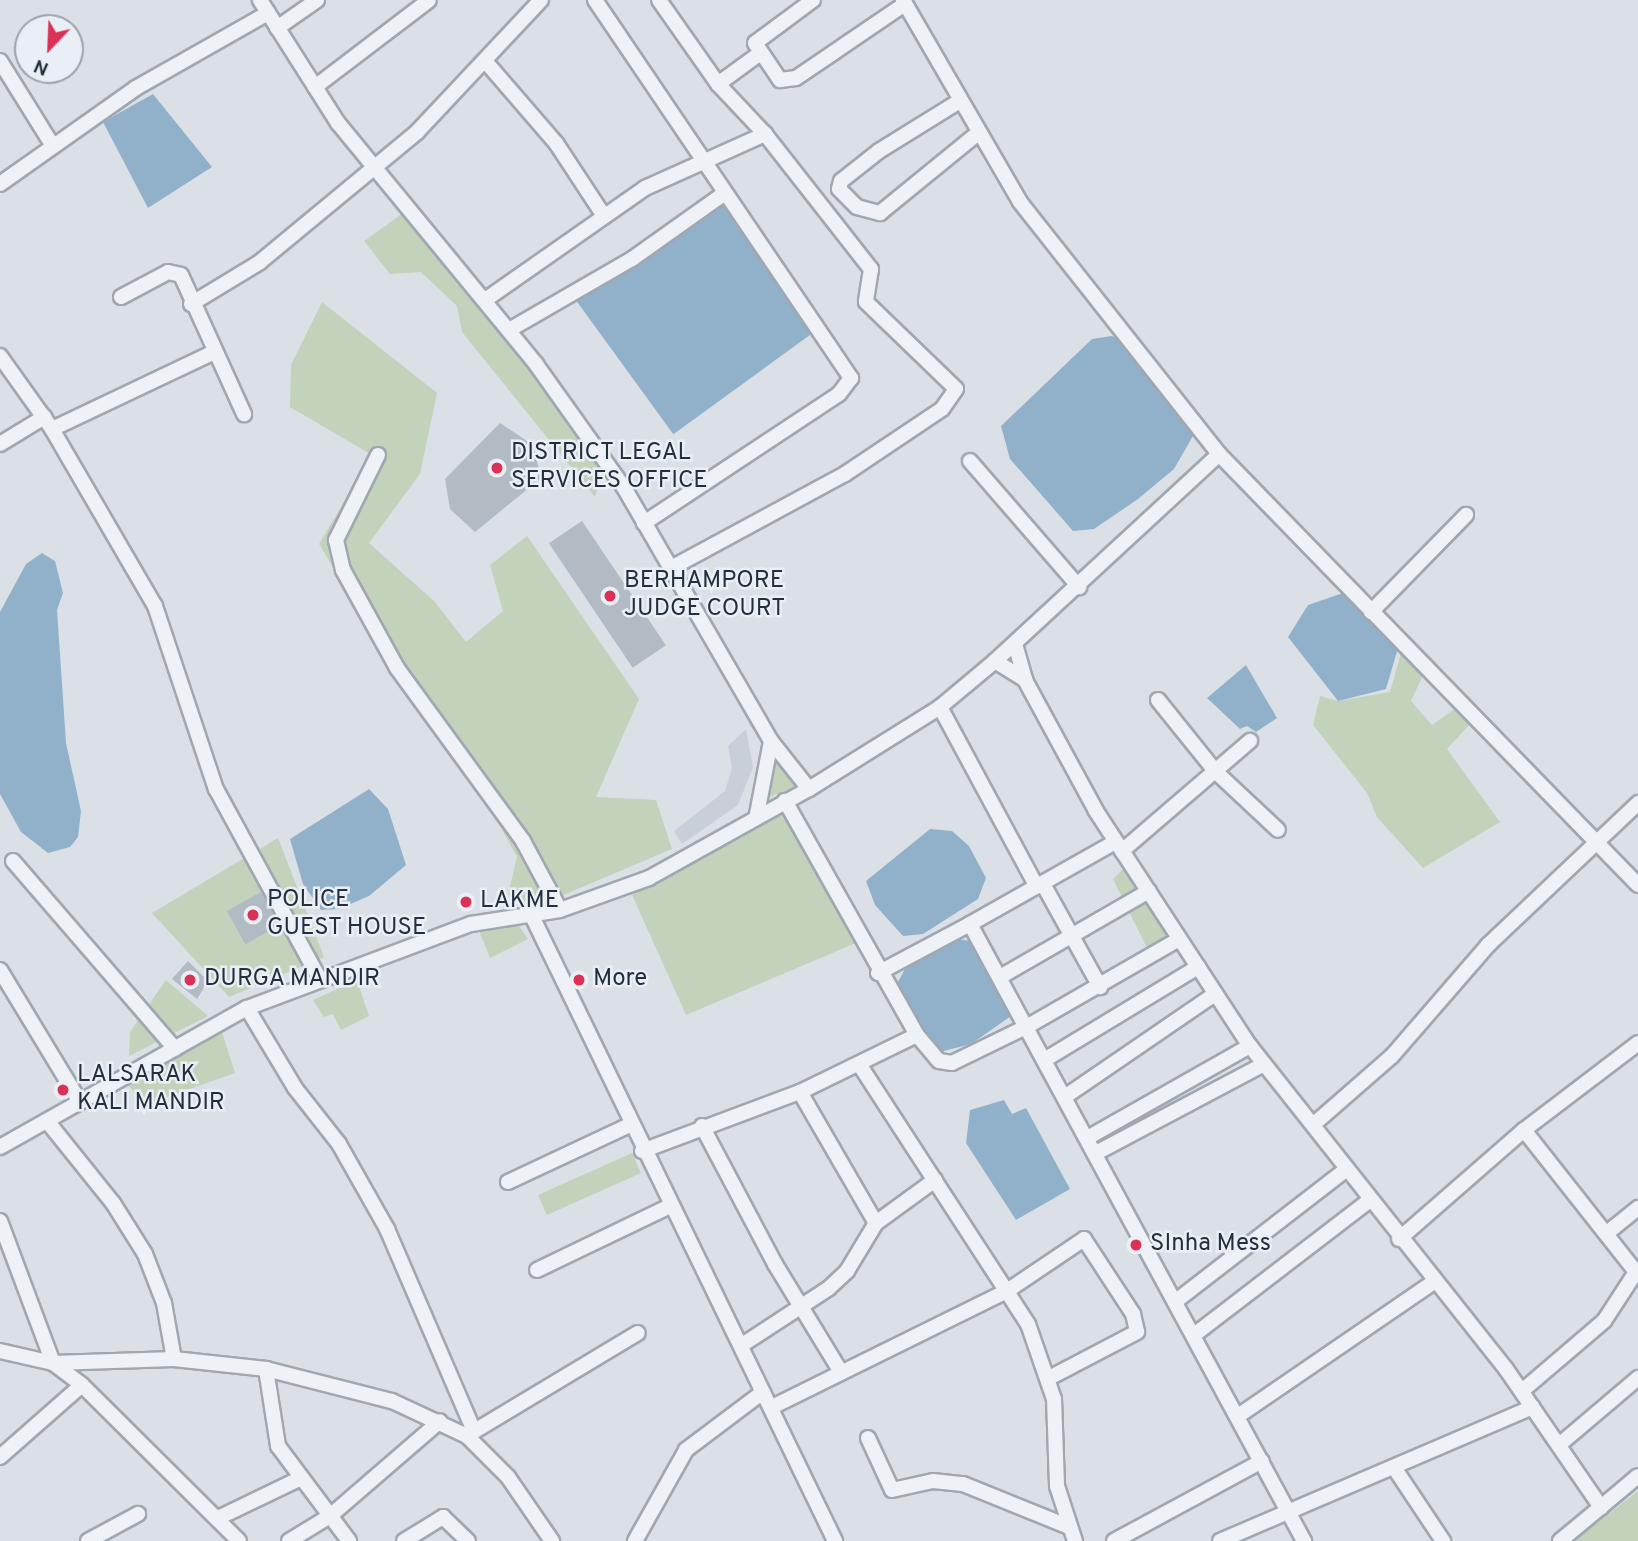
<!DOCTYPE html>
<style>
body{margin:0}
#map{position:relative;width:1638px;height:1541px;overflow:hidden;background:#dbe0e7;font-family:Overpass,sans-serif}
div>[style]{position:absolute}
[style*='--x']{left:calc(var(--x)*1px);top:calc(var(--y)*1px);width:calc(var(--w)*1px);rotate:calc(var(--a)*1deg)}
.built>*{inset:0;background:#c9cfd9}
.green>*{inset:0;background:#c2d2bb;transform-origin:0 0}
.water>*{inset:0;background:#91b1cb;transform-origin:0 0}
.building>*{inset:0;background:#b2bac4;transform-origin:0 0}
.roads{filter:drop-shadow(2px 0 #a0a7b1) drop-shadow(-2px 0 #a0a7b1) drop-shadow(0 2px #a0a7b1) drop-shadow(0 -2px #a0a7b1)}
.minor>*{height:14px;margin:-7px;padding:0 7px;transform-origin:7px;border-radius:7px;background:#eef1f5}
.dots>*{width:19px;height:19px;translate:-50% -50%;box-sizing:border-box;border:4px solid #eaeff5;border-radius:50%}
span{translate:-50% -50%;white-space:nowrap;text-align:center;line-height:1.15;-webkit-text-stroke:5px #eaeff5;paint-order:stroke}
.poi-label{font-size:24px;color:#242f3e}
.left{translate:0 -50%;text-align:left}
.north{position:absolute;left:14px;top:14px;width:70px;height:70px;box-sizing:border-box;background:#eaeff5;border:2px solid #9ba2ac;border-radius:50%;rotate:203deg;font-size:19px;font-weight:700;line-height:28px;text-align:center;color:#242f3e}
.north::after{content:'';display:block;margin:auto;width:24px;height:32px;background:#da3155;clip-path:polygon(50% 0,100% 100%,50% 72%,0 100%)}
</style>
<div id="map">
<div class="built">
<div style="clip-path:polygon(746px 729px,753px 767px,738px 805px,682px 844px,674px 831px,725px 791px,732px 768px,728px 746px)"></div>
</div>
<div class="green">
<div style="clip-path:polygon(406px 211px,531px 367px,602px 472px,595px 497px,462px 332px,457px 306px,421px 272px,390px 274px,364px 241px)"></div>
<div style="clip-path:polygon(322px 302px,437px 393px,420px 474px,369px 543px,434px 601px,466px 642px,503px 611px,490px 565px,527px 536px,639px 699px,596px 797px,656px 800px,672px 849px,535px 907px,508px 895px,517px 857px,471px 773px,408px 691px,319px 544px,372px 455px,290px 407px,291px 365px)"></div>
<div style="clip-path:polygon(1401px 653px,1423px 675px,1411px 701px,1432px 725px,1456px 708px,1471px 723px,1447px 749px,1500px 822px,1423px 868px,1377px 817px,1367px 793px,1313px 725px,1320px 696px,1338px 701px,1390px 692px)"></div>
<div style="clip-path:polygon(773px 748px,802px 784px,757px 802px)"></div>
<div style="clip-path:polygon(785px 811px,856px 943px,686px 1015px,632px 895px,743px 826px)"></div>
<div style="clip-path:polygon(278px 838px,324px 957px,229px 997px,152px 913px)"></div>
<div style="clip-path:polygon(1124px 868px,1172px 936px,1147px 948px,1113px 879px)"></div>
<div style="clip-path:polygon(512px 915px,528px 939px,490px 958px,478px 928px)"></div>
<div style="clip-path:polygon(166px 980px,208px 1016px,129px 1056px,130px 1032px)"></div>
<div style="clip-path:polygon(357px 980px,369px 1016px,341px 1030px,333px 1014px,324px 1017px,313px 1000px)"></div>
<div style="clip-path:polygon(221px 1029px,235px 1073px,145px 1105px,128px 1085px)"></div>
<div style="left:632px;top:1153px;width:22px;height:103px;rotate:66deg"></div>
<div style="clip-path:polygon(1638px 1491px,1638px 1541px,1573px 1541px)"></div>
</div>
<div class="water">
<div style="clip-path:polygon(153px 94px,212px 167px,148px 208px,103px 122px)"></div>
<div style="left:723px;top:193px;width:166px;height:182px;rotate:54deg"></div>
<div style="clip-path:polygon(1112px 336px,1129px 344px,1182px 406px,1193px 436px,1174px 469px,1138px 499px,1094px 529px,1073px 531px,1010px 459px,1001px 426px,1092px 339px)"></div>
<div style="clip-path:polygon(42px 553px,55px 561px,63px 593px,57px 610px,66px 743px,81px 811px,78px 837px,70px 847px,48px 853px,21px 832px,0 794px,0 612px,26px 564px)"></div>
<div style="clip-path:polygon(1343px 593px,1398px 648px,1386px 689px,1338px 701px,1288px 637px,1308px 605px)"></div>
<div style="clip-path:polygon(1246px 665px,1277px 718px,1256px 732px,1247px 726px,1240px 729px,1207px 698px)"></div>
<div style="clip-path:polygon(369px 789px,388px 809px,406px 865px,369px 896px,339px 909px,321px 910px,303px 884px,290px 839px)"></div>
<div style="clip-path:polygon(930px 829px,952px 831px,969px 846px,986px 878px,978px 899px,923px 934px,903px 936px,875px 905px,866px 881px)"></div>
<div style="clip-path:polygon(957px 939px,980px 942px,1014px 1014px,971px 1044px,932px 1054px,896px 997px,898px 982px,907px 965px,933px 945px)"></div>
<div style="clip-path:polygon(1004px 1100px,1012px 1114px,1026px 1108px,1070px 1189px,1016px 1220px,966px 1143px,970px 1110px)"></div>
</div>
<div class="building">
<div style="clip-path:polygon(500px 423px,533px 445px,541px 478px,475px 532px,450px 509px,445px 479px)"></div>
<div style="left:582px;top:521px;width:150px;height:40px;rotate:56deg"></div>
<div style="left:261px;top:892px;width:38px;height:39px;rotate:61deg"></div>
<div style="clip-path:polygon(188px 961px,208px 981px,197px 999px,172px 979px)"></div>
</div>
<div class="roads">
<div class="minor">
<div style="--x:595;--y:0;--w:457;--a:55.9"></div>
<div style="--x:851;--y:378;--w:20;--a:127"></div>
<div style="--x:839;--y:394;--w:234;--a:146.5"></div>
<div style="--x:659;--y:0;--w:103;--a:54.9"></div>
<div style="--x:718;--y:84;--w:69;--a:46.8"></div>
<div style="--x:765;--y:134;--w:172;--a:51.9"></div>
<div style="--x:871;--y:269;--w:33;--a:99"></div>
<div style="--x:866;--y:302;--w:125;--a:44"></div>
<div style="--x:956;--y:389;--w:24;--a:125"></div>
<div style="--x:942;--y:409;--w:117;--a:146.2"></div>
<div style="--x:845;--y:474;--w:198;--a:151.6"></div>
<div style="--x:813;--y:0;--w:72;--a:143.4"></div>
<div style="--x:755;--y:43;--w:45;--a:56"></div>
<div style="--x:780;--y:80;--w:16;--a:-7"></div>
<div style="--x:796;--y:78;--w:132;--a:-34.2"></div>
<div style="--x:903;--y:0;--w:233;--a:59.9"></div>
<div style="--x:1020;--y:202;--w:321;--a:51.7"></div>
<div style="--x:1219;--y:454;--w:601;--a:45.81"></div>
<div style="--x:277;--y:28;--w:49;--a:-35"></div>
<div style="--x:0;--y:61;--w:100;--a:58.1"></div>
<div style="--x:486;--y:62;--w:107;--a:49.2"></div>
<div style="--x:556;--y:143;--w:84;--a:56.7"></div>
<div style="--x:718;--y:84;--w:51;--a:-36.2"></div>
<div style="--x:315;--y:87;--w:143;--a:-37.3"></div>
<div style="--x:958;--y:102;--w:93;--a:148.2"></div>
<div style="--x:879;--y:151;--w:48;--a:141.7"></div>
<div style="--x:841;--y:181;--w:8;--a:104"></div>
<div style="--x:839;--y:189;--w:25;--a:45"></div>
<div style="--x:857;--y:207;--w:24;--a:15"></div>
<div style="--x:880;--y:213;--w:127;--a:-39.2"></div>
<div style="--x:0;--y:184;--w:166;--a:-35.2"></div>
<div style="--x:136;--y:88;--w:152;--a:-29.6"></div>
<div style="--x:121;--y:297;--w:53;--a:-28"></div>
<div style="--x:168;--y:272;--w:13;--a:13"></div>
<div style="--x:181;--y:275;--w:153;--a:65.6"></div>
<div style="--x:485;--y:300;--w:195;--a:-35"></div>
<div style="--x:645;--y:188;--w:132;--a:-24.2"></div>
<div style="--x:191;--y:304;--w:81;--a:-31.3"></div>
<div style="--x:260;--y:262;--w:204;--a:-39.6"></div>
<div style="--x:417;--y:132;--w:181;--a:-46.8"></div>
<div style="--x:509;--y:330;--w:142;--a:-30"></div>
<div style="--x:632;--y:259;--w:114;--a:-35.4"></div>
<div style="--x:0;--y:356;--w:90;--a:54.5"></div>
<div style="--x:52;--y:429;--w:205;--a:59.8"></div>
<div style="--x:155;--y:606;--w:193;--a:71.6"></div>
<div style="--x:216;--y:789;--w:217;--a:61.4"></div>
<div style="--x:52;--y:429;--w:177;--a:-25.4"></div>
<div style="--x:0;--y:444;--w:52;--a:-31.5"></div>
<div style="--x:378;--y:455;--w:95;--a:116.3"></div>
<div style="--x:336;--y:540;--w:31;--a:77"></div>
<div style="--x:343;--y:570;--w:112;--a:61.1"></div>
<div style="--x:397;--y:668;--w:214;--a:53.9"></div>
<div style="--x:523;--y:841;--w:78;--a:61.8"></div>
<div style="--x:970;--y:461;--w:167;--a:49.1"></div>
<div style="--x:1371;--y:612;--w:136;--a:-45.6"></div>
<div style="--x:1015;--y:644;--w:37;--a:74"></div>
<div style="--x:995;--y:661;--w:305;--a:-42.7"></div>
<div style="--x:1158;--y:700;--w:91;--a:51.2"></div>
<div style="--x:1215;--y:771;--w:86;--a:43.1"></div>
<div style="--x:940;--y:707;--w:204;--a:61.7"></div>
<div style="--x:809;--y:789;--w:155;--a:-32"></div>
<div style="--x:940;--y:707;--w:72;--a:-39.9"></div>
<div style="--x:995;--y:661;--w:36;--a:32"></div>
<div style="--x:1025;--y:680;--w:149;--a:61.5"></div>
<div style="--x:1096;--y:811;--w:281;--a:56.8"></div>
<div style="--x:1250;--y:1046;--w:412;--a:51.6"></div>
<div style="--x:1506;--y:1369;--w:168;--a:55.5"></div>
<div style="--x:1601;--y:1507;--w:48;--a:-40"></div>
<div style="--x:757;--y:814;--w:74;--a:-79.1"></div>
<div style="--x:1115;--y:842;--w:167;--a:150.5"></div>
<div style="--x:970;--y:924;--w:702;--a:61.57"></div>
<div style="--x:1122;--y:851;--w:169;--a:-40.7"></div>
<div style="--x:13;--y:861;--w:248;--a:49.2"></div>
<div style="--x:1043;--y:884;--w:118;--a:61"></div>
<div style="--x:531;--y:914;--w:697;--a:64.13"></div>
<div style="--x:0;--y:970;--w:154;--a:58.8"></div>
<div style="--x:878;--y:973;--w:104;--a:-28"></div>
<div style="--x:1000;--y:977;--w:172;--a:-30"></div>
<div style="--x:247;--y:1008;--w:93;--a:59"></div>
<div style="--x:295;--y:1088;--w:71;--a:51.8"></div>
<div style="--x:339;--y:1144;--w:98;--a:60.5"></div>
<div style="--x:387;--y:1229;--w:220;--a:66.7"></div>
<div style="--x:917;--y:1035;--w:34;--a:50"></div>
<div style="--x:939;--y:1061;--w:13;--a:9"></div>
<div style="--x:952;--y:1063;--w:85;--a:-26"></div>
<div style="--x:1028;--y:1026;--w:174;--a:-29.9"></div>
<div style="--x:1046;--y:1059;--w:178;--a:-31.2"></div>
<div style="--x:861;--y:1067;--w:306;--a:57"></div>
<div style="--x:1028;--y:1324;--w:79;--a:70.9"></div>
<div style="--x:1054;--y:1399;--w:87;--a:88"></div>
<div style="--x:1057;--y:1486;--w:58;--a:71.9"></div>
<div style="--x:800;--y:1092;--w:151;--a:59.9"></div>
<div style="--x:1066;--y:1096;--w:181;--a:-34.4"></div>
<div style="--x:47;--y:1121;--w:105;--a:51.2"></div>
<div style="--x:113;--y:1203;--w:60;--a:57.9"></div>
<div style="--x:145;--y:1254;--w:53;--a:68.8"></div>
<div style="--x:164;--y:1303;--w:57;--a:79.9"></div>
<div style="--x:1314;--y:1124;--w:103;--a:-41.1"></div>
<div style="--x:1392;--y:1056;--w:147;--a:-49.1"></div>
<div style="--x:1488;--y:945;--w:207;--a:-43.4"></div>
<div style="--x:702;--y:1126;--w:156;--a:62.1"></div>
<div style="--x:775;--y:1264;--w:127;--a:58.6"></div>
<div style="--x:1089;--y:1137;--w:185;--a:-29.5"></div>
<div style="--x:0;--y:1147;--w:283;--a:-29.4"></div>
<div style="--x:247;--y:1008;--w:239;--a:-20.6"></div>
<div style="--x:471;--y:924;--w:90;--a:-8.9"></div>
<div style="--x:560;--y:910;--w:95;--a:-19.8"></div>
<div style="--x:649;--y:878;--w:183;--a:-29.1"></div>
<div style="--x:809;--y:789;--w:61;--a:-128.4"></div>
<div style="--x:771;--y:741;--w:291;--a:-120.1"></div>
<div style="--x:625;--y:489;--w:153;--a:-125.5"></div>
<div style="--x:536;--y:364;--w:312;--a:-129.4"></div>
<div style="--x:338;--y:123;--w:146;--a:-122.4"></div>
<div style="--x:642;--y:1151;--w:169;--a:-20.5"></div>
<div style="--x:800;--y:1092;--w:130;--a:-26"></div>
<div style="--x:917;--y:1035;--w:269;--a:-119.4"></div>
<div style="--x:1096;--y:1153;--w:190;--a:-27.9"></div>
<div style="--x:508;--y:1182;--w:137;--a:-25.1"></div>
<div style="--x:0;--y:1221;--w:152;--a:69.5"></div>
<div style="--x:53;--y:1363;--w:121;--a:-1.9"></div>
<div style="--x:174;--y:1359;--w:93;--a:6.2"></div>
<div style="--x:266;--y:1369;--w:130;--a:14.3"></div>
<div style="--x:392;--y:1401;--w:83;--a:25"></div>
<div style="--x:467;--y:1436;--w:58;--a:45"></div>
<div style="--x:508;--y:1477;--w:78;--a:55.5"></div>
<div style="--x:1607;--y:1233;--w:40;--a:-39"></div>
<div style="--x:1399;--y:1239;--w:166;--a:-41.1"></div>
<div style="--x:1524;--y:1130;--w:143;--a:-37.3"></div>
<div style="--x:537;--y:1270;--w:145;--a:-25.7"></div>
<div style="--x:1176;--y:1301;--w:216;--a:-37.7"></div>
<div style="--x:1194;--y:1335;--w:222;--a:-37.5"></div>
<div style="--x:742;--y:1345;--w:104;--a:-33.2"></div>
<div style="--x:829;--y:1288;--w:25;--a:-43"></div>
<div style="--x:847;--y:1271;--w:56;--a:-58.9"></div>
<div style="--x:876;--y:1223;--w:73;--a:-36.1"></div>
<div style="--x:0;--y:1351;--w:54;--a:12.8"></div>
<div style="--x:53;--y:1363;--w:36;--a:37"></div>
<div style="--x:82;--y:1385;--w:221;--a:44.8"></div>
<div style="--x:266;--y:1369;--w:78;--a:81.1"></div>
<div style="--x:278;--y:1446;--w:119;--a:53.2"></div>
<div style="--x:1522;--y:1391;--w:108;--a:-40.5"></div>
<div style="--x:1604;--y:1321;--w:59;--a:-56.9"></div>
<div style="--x:1636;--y:1272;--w:181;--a:-128.3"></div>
<div style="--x:772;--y:1407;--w:262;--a:-26.3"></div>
<div style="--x:1007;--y:1291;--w:93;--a:-34"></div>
<div style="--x:1084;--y:1239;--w:90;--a:56.8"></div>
<div style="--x:1133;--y:1314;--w:18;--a:77"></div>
<div style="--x:1137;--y:1332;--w:99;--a:152.4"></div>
<div style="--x:1238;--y:1416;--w:237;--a:-34.4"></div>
<div style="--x:468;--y:1435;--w:198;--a:-31"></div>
<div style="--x:868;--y:1438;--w:57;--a:65.2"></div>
<div style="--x:892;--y:1490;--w:42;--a:-12.4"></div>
<div style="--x:933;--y:1481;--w:30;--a:6"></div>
<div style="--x:963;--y:1484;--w:112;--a:22"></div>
<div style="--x:1559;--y:1445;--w:104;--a:-40.3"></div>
<div style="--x:0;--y:1457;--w:109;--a:-41.3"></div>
<div style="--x:1395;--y:1469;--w:87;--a:56.3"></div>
<div style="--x:218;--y:1518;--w:92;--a:-25.7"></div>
<div style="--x:88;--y:1541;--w:57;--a:-28.4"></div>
<div style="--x:289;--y:1541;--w:48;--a:-31.4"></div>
<div style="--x:330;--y:1516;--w:145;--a:-40.8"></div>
<div style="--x:404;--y:1541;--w:46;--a:-31.6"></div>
<div style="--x:443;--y:1517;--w:35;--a:44"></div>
<div style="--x:635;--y:1541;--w:104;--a:-60.7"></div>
<div style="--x:686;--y:1450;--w:96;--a:-37"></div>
<div style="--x:1114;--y:1541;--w:168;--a:-28.4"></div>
<div style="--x:1220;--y:1541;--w:340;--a:-23.2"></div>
<div style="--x:1560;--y:1541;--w:53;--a:-39.7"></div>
</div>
</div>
<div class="dots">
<div style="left:497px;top:468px;background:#da3155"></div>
<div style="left:610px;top:596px;background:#da3155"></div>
<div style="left:466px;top:902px;background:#da3155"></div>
<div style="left:253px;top:915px;background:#da3155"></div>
<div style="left:190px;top:980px;background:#da3155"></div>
<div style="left:579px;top:980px;background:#da3155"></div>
<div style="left:63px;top:1090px;background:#da3155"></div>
<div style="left:1136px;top:1245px;background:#da3155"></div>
</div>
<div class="poi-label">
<span class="left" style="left:511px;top:468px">DISTRICT LEGAL<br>SERVICES OFFICE</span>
<span class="left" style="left:624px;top:596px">BERHAMPORE<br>JUDGE COURT</span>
<span class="left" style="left:267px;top:915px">POLICE<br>GUEST HOUSE</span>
<span class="left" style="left:480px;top:902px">LAKME</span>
<span class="left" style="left:204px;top:980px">DURGA MANDIR</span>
<span class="left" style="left:593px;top:980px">More</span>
<span class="left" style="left:77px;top:1090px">LALSARAK<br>KALI MANDIR</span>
<span class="left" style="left:1150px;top:1245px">SInha Mess</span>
</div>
<div class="north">N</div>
</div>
